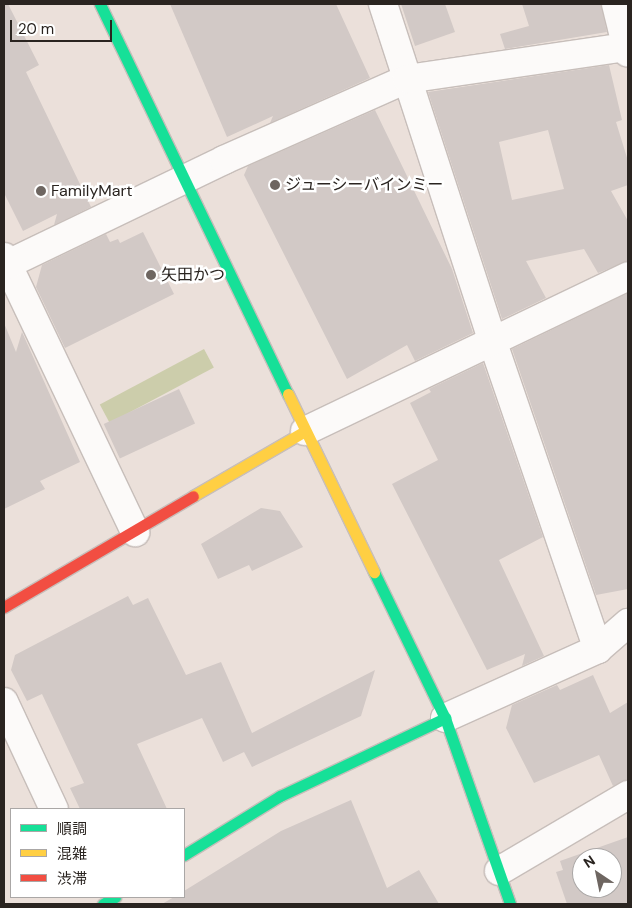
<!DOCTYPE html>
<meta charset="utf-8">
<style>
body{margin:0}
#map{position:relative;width:632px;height:908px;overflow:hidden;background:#ebe0da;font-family:"DM Sans","Noto Sans JP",sans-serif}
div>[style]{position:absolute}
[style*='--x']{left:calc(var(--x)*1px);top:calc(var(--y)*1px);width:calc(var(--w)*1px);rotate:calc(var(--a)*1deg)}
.green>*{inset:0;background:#cccdab;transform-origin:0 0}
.building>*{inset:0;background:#d2c9c6;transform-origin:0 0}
.roads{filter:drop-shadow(1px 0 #c7beba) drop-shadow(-1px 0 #c7beba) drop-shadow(0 1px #c7beba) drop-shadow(0 -1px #c7beba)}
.street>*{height:28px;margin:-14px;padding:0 14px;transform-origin:14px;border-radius:14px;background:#fcfaf9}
.fast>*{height:11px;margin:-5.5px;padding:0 5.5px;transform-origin:5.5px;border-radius:5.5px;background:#16e098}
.slow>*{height:11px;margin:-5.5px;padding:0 5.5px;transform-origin:5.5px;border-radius:5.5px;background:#ffcf43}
.jam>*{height:11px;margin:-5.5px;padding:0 5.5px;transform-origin:5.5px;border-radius:5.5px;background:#f24e42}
.dots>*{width:14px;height:14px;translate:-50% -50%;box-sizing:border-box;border:2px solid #fff;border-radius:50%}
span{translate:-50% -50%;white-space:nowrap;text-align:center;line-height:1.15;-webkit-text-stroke:5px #fff;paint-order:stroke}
.poi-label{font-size:16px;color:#2a2420}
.left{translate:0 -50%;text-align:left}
.frame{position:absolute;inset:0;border:5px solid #2a2420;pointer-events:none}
.legend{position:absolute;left:10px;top:808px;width:175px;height:90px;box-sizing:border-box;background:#fff;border:1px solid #aaa7a6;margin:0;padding:6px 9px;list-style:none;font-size:15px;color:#2a2420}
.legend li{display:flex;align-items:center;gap:10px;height:25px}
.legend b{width:25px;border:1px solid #aaa7a6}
.north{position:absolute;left:572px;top:848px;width:50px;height:50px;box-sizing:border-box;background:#fff;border:1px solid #aaa7a6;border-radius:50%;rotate:326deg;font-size:14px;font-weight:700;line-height:20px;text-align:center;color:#2a2420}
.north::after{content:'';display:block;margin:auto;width:18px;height:22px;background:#6e6661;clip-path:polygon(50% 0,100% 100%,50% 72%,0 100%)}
.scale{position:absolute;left:10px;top:20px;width:102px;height:22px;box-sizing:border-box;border:2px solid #2a2420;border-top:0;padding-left:6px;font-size:15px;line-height:18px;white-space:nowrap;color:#2a2420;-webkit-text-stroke:4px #fff;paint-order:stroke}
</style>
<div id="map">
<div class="green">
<div style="left:204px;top:349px;width:21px;height:118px;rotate:62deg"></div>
</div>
<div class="building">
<div style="clip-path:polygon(4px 4px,8px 4px,39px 65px,26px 72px,91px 207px,54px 225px,57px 214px,23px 231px,4px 193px)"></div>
<div style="clip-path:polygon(170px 4px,336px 4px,370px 78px,270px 123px,273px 116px,227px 137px)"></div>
<div style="clip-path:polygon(401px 4px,445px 4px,455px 32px,415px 46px)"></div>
<div style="clip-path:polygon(522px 4px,601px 4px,607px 32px,505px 49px,500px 34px,529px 26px)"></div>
<div style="clip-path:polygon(evenodd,609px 65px,622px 120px,616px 122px,628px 161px,628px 185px,611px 191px,628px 221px,628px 261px,598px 273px,584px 249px,526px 261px,546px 298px,502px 319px,428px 92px,609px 65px,548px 130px,564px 189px,512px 200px,499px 142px,548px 130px)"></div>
<div style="clip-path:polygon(375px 110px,452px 269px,473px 333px,415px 361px,407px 345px,347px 379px,244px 175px,248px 166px)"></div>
<div style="clip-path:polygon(143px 232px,174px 294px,65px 348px,36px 287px,42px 265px,106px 234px,110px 242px,118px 239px,120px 243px)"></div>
<div style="clip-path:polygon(628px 293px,628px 589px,596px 595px,512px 349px)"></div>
<div style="clip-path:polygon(4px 323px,16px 352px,22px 332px,80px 462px,40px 481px,45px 489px,4px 509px)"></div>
<div style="clip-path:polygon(483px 363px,543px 537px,499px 560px,544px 656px,522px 666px,525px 654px,487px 670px,392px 484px,438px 460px,410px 403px,431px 392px,429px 389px)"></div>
<div style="left:179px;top:389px;width:38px;height:83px;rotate:65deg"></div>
<div style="clip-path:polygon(261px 508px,280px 511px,303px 547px,252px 571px,249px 565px,218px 579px,201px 544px)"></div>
<div style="clip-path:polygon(128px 596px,133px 605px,148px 598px,186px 675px,221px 662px,252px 733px,375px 670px,361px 716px,252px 767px,244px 752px,223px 762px,202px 718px,137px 744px,167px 809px,80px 809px,70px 788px,84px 783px,42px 694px,27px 701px,11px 670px,15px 655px)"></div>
<div style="clip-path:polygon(593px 675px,610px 713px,628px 702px,628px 779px,613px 786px,599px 755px,534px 783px,506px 728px,512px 705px,557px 685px,560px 690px)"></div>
<div style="clip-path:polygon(351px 800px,387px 888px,419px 870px,439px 904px,162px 904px,174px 897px,184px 897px,184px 891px,281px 831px)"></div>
<div style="clip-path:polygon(evenodd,628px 837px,628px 904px,567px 904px,556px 872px,563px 870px,560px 861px,628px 837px,582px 858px,612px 858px,612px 888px,582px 888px,582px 858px)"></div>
</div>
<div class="roads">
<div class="street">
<div style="--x:383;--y:4;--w:353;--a:72"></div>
<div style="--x:492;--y:340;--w:327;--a:71.1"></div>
<div style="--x:616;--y:4;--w:50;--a:76.2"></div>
<div style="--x:4;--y:257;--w:305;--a:64.5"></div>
<div style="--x:4;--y:266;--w:244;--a:-25.7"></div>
<div style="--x:224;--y:160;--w:200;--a:-23.9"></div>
<div style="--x:407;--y:79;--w:222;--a:-8.3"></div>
<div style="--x:305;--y:431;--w:358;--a:-25.6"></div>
<div style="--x:4;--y:702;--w:118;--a:65"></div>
<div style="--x:445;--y:718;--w:168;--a:-24.3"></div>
<div style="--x:598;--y:649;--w:40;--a:-41"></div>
<div style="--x:499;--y:871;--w:150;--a:-30.5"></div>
</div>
<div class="fast">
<div style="--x:100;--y:4;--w:433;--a:64.3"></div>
<div style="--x:374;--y:572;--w:162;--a:64.1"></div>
<div style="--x:445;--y:718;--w:197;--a:70.7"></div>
<div style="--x:184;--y:855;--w:113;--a:-31.6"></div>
<div style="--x:280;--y:796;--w:183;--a:-25.3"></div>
<div style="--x:103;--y:904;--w:14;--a:-30"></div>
</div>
<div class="slow">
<div style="--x:288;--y:394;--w:198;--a:64.2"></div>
<div style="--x:193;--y:496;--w:129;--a:-30.1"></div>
</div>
<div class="jam">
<div style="--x:4;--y:607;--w:219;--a:-30.4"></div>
</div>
</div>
<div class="dots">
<div style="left:275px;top:185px;background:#6e6661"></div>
<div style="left:41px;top:191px;background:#6e6661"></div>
<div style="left:151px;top:275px;background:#6e6661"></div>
</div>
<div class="poi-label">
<span class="left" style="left:285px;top:185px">ジューシーバインミー</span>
<span class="left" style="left:51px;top:191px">FamilyMart</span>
<span class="left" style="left:161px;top:275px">矢田かつ</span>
</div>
<div class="frame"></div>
<ul class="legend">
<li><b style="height:6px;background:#16e098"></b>順調</li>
<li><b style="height:6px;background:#ffcf43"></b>混雑</li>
<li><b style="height:6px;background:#f24e42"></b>渋滞</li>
</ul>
<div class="north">N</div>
<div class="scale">20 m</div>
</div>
